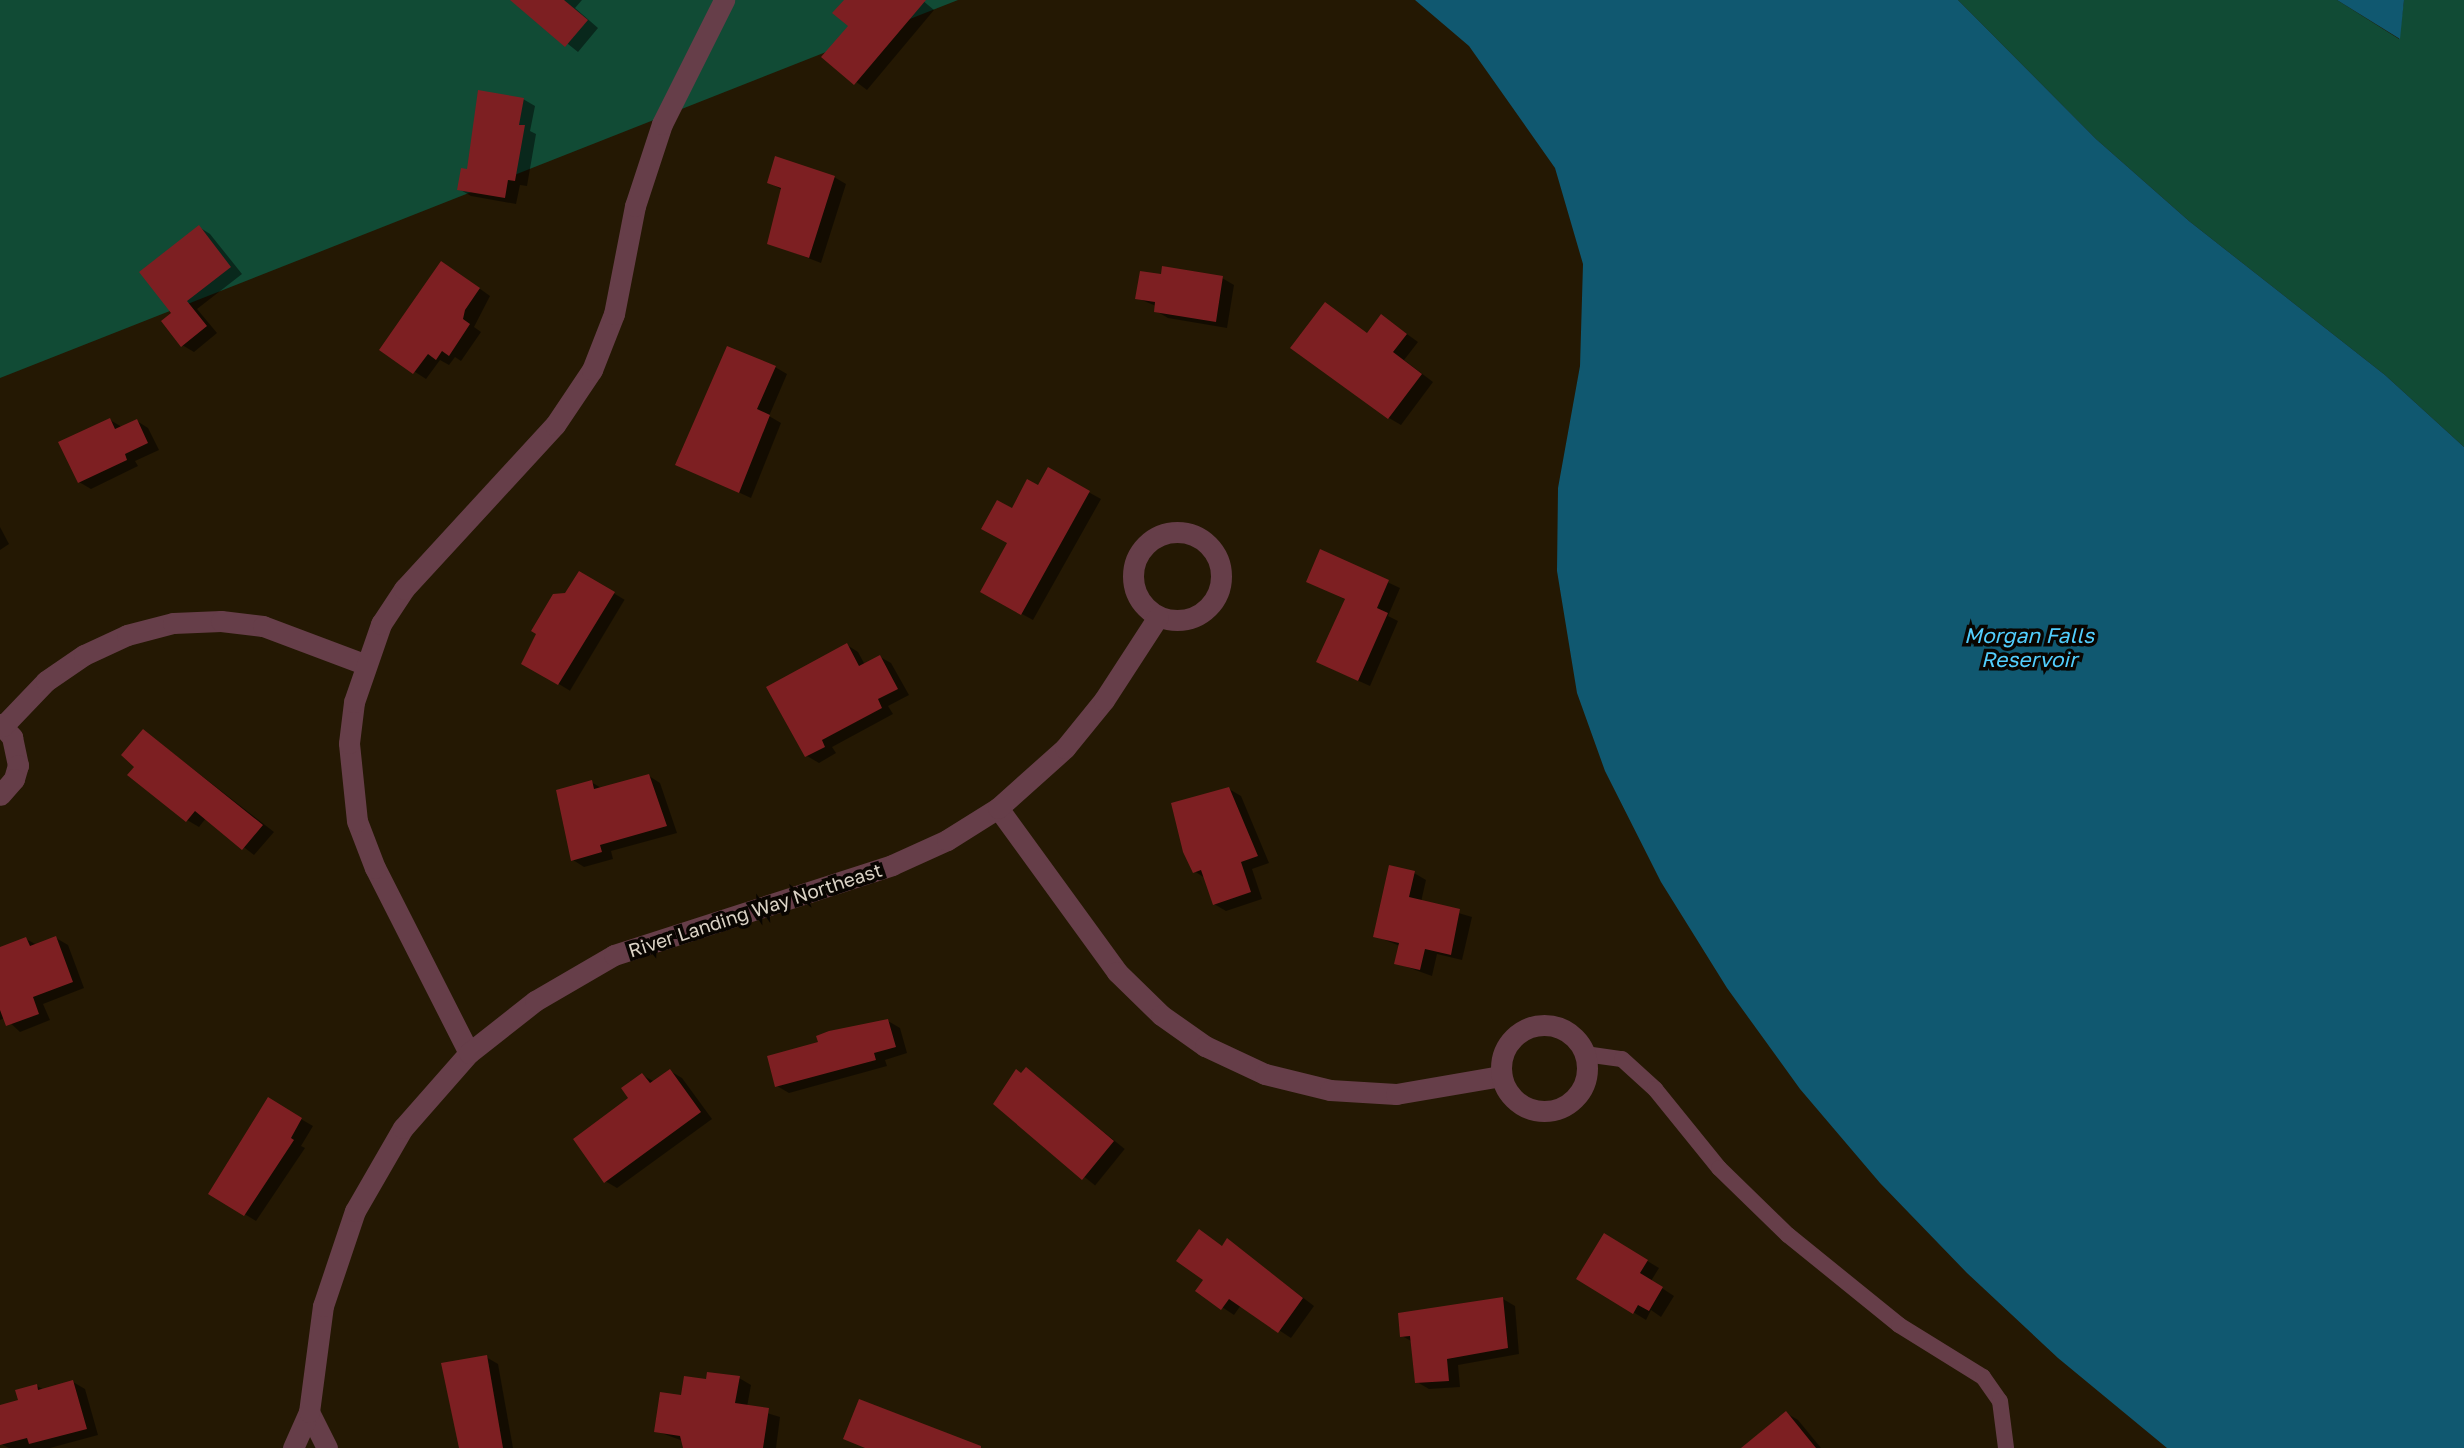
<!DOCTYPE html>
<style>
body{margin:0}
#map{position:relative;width:2464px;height:1448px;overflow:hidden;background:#241803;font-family:"Golos Text",sans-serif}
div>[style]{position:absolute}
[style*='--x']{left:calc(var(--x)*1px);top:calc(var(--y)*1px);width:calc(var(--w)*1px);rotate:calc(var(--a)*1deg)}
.green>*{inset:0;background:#114b35}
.water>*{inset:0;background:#105870}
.shadow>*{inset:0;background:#0007;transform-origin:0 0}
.building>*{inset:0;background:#7d1f22}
.service>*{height:16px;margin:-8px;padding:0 8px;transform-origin:8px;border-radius:8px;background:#663e49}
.minor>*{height:21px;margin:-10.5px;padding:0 10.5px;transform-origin:10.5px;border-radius:10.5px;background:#663e49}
.minor>.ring{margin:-10.5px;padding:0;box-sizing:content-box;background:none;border:21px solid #663e49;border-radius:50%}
span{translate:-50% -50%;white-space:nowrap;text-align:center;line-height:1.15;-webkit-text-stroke:7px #090501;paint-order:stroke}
.street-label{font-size:19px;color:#dad2c5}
.water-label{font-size:21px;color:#52cefd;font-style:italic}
</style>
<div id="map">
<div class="green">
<div style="clip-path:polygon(0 0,958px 0,0 378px)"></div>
<div style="clip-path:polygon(1958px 0,2337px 0,2399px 39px,2404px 0,2464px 0,2464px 447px,2385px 375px,2189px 221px,2096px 139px)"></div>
</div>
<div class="water">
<div style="clip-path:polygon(1415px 0,1958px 0,2096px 139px,2189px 221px,2385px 375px,2464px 447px,2464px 1448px,2167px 1448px,2058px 1358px,1967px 1273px,1880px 1183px,1800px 1089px,1727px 988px,1661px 882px,1605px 771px,1577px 693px,1557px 571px,1558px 488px,1580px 366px,1583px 264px,1555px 168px,1469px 46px)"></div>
<div style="clip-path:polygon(2337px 0,2404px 0,2400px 39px)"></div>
</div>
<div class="shadow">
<div style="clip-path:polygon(513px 0,582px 0,575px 8px,598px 28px,578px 52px)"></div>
<div style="clip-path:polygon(846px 0,922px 0,934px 10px,867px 90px,823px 57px,850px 26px)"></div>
<div style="clip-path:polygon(523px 99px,535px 106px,530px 131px,536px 134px,527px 186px,520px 185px,516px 204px,471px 196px,459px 189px)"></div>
<div style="clip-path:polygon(834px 177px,846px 184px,821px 263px,769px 243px,782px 190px,769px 182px)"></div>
<div style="clip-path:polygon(199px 227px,210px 234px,242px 274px,197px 309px,217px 333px,194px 352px,182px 345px,174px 314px)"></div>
<div style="clip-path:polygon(454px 270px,490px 296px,474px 327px,481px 332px,461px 361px,455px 357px,449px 365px,440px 360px,426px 379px,381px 350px)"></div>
<div style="clip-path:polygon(1222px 278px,1234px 285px,1227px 328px,1168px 318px,1156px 311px,1156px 306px,1137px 298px)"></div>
<div style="clip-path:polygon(1382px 316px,1418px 342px,1404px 360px,1433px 382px,1401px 425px,1389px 418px,1368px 334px)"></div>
<div style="clip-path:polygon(775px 367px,787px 374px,769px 416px,781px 423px,751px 498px,677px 464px)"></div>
<div style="clip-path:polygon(110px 420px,122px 427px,137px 421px,148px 428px,159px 450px,135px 461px,138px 466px,91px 489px,79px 482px)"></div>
<div style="clip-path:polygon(1048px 470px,1101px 499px,1033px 620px,982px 592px,1009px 543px,1012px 511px,1039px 487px)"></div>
<div style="clip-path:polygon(0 527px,9px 544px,0 550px)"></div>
<div style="clip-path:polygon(1321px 551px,1400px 588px,1388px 616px,1398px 621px,1370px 686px,1330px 668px,1346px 600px,1308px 581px)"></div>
<div style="left:580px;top:573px;width:52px;height:106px;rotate:31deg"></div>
<div style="clip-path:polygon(847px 645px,858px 652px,865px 665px,880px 657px,891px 663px,909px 695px,888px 706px,893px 714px,832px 747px,836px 753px,819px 763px,807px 756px)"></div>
<div style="clip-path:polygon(144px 731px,274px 832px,254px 855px,206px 818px,199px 827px,187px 820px,137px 766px)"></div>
<div style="clip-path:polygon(649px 776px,660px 783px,677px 833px,611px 851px,613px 859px,584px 867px,573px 860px,591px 782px,603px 789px)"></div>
<div style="clip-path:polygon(1229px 789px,1241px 796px,1269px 863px,1252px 869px,1262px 899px,1226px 911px,1214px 904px,1205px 878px,1194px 871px)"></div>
<div style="clip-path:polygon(1414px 873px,1426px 880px,1421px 902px,1472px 917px,1462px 960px,1437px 954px,1432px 976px,1396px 963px,1400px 946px,1375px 936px)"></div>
<div style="clip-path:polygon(56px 938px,68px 945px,84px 988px,43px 1004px,50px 1020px,20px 1032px,5px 1018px,0 1020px,0 949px,26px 939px,37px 945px)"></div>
<div style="clip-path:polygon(888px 1021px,900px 1028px,907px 1053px,885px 1060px,887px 1066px,789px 1093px,777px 1086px)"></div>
<div style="left:1026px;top:1069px;width:127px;height:47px;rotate:39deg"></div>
<div style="clip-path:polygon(670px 1071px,682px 1078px,712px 1119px,617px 1188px,605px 1181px,642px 1075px,655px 1082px)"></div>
<div style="clip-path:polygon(268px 1100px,313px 1126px,301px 1146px,305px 1148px,256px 1221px,210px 1193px)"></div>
<div style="clip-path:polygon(1604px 1235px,1659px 1268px,1651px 1281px,1674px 1296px,1661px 1317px,1651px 1310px,1646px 1320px,1578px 1278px)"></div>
<div style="clip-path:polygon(1228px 1241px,1314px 1306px,1291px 1338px,1241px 1305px,1234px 1315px,1198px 1291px)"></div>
<div style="clip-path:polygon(1503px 1299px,1515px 1306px,1519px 1354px,1458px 1365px,1460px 1387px,1429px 1389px,1417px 1382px,1413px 1342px,1402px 1336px)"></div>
<div style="clip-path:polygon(486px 1357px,498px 1364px,513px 1448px,460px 1448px)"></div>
<div style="clip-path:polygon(739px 1378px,751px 1385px,747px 1407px,780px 1417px,776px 1448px,686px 1448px,683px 1441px,656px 1431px,683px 1397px,708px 1381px)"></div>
<div style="clip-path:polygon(73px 1382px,85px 1389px,98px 1435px,50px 1448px,9px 1448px,1px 1444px,0 1407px,20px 1402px,37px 1386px,44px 1390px)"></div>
<div style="clip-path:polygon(1786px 1413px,1798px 1420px,1821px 1448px,1743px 1448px)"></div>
</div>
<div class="building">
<div style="clip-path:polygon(510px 0,564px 0,588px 20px,565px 47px)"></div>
<div style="clip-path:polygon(844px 0,926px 0,854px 85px,821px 57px,848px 26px,832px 13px)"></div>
<div style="clip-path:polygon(478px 90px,524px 98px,519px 125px,525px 125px,515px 181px,508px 180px,505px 198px,457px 190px,461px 168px,467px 169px)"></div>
<div style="clip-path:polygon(775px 156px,835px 176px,809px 258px,767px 244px,781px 188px,767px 183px)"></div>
<div style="clip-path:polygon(199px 225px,231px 267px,178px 308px,187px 301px,207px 326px,181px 347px,161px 321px,171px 313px,139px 272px)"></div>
<div style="clip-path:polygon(441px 261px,480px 288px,465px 310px,463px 319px,470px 324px,449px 356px,442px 351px,436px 360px,428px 354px,413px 374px,379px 350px)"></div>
<div style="clip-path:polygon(1162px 266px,1223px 276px,1216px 322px,1154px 312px,1155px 302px,1135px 299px,1140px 271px,1161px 274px)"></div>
<div style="clip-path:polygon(1325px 302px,1367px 333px,1381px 314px,1407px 334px,1393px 352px,1422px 374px,1388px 419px,1290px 348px)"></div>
<div style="clip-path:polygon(727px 346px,776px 366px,757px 409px,770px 415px,739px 493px,675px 465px)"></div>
<div style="clip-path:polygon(110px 418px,115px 429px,137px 419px,148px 443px,125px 454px,127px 460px,78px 483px,58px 442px)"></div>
<div style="clip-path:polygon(1048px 467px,1090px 491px,1021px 615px,980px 592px,1007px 543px,981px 529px,997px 500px,1012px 508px,1027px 479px,1038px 485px)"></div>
<div style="clip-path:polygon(1320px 549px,1389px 580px,1377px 608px,1388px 613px,1358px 681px,1316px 662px,1345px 599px,1306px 582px)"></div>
<div style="clip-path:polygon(579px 571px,615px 592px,558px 685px,521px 664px,536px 634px,531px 631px,553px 594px,565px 593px)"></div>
<div style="clip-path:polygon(847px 643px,859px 666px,880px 655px,898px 689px,878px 699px,882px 708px,822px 740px,825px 747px,805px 757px,766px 687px)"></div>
<div style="clip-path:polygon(143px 729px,263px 825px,242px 850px,195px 811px,186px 822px,127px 775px,134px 767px,121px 755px)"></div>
<div style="clip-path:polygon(649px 774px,667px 826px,600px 845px,602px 852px,571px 861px,556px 790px,592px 780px,594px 789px)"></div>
<div style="clip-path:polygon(1229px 787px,1258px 856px,1241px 862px,1251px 892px,1213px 905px,1201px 870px,1193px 873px,1183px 852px,1171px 803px)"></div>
<div style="clip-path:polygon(1389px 865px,1415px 871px,1409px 897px,1460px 909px,1451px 955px,1425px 949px,1420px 970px,1394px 964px,1399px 943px,1373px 937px)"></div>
<div style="clip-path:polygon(56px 936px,73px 982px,33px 997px,39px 1014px,6px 1026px,0 1010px,0 947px,26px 937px,30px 946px)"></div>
<div style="clip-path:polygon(888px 1019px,896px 1047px,874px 1053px,876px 1060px,775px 1087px,767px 1056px,818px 1042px,816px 1036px,829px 1031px)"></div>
<div style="clip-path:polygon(1026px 1067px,1114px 1141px,1082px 1180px,993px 1104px,1016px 1069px,1021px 1073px)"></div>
<div style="clip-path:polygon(670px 1069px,701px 1112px,604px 1183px,573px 1139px,628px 1098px,621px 1088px,642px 1073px,650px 1083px)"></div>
<div style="clip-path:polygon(268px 1097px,302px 1118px,291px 1138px,294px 1140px,244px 1216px,208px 1194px)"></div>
<div style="clip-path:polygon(1199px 1229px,1222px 1246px,1227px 1238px,1303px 1298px,1278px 1333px,1229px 1299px,1221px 1310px,1195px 1291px,1203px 1280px,1176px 1261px)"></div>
<div style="clip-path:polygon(1604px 1233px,1648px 1260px,1640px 1273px,1663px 1287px,1649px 1311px,1638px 1305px,1633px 1314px,1576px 1279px)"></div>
<div style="clip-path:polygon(1503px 1297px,1508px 1348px,1447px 1359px,1449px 1381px,1415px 1383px,1410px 1336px,1400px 1337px,1398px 1313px)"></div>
<div style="clip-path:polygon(487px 1355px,503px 1448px,459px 1448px,441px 1363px)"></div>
<div style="clip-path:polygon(707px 1372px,740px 1376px,735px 1403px,769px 1408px,763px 1448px,683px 1448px,680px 1436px,654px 1432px,660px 1392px,681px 1395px,684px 1376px,706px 1379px)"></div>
<div style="clip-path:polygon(73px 1380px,87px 1429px,29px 1444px,27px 1438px,0 1445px,0 1405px,18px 1400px,15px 1390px,37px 1384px,38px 1390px)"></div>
<div style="clip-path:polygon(859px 1399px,981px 1446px,981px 1448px,865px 1448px,843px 1439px)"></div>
<div style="clip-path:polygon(1786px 1411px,1816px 1448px,1741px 1448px)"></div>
</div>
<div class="service">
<div style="--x:1585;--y:1054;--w:37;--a:8"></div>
<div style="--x:1622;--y:1059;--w:45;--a:42.3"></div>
<div style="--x:1655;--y:1089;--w:102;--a:51"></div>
<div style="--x:1719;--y:1168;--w:96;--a:44.2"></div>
<div style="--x:1788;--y:1235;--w:143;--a:39"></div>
<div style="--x:1899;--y:1325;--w:99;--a:31.8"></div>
<div style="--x:1983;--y:1377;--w:29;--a:55"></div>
<div style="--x:2000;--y:1401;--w:47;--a:82.7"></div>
</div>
<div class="minor">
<div class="ring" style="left:1133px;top:532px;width:67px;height:67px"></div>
<div style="--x:0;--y:724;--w:18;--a:47"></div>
<div style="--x:12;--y:737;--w:29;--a:78"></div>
<div style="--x:18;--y:765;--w:15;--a:106"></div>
<div style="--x:14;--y:779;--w:21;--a:131"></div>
<div style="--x:3;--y:726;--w:62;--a:-46.3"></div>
<div style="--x:46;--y:681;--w:46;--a:-34.4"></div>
<div style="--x:84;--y:655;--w:47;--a:-24.9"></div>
<div style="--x:127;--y:635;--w:48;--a:-14.6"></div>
<div style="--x:173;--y:623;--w:48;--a:-2.4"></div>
<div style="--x:221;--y:621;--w:42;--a:6.8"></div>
<div style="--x:263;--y:626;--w:108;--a:20.6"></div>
<div style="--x:998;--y:808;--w:203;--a:54"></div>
<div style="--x:1117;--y:972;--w:62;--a:44.3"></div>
<div style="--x:1161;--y:1015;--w:54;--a:35.2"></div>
<div style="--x:1205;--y:1046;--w:66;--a:25"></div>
<div style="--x:1265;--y:1074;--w:67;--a:13.8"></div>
<div style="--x:1330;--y:1090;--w:66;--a:3.5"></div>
<div style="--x:1396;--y:1094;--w:107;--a:-9.7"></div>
<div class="ring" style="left:1501px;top:1025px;width:65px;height:65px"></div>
<div style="--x:469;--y:1053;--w:208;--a:-116.9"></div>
<div style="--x:375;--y:868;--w:50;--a:-111"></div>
<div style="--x:357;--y:821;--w:78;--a:-95.9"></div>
<div style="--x:349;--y:743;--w:41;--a:-83"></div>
<div style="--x:354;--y:702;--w:83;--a:-70.9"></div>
<div style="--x:381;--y:624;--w:42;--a:-56.7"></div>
<div style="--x:404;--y:589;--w:223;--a:-47.4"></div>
<div style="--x:555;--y:425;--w:66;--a:-56.1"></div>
<div style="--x:592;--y:370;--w:60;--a:-68.6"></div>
<div style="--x:614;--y:314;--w:110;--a:-79"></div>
<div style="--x:635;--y:206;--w:86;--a:-71.8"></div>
<div style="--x:662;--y:124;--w:139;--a:-63.4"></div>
<div style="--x:309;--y:1412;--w:40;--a:63.4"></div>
<div style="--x:293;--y:1448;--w:39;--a:-66"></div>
<div style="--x:309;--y:1412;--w:107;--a:-82.5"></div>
<div style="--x:323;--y:1306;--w:100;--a:-71.4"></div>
<div style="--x:355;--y:1211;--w:96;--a:-60"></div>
<div style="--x:403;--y:1128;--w:100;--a:-48.7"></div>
<div style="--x:469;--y:1053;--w:84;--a:-38.2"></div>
<div style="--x:535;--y:1001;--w:91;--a:-30.2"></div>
<div style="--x:614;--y:955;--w:292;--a:-17.9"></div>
<div style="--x:892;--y:865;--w:60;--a:-24.4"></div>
<div style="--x:947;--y:840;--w:60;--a:-32.1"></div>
<div style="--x:998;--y:808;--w:90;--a:-41.8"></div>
<div style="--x:1065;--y:748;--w:62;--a:-50.9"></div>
<div style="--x:1104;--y:700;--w:99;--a:-57"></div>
</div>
<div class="street-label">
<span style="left:755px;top:910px;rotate:-18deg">River Landing Way Northeast</span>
</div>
<div class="water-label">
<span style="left:2029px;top:647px">Morgan Falls<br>Reservoir</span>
</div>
</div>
